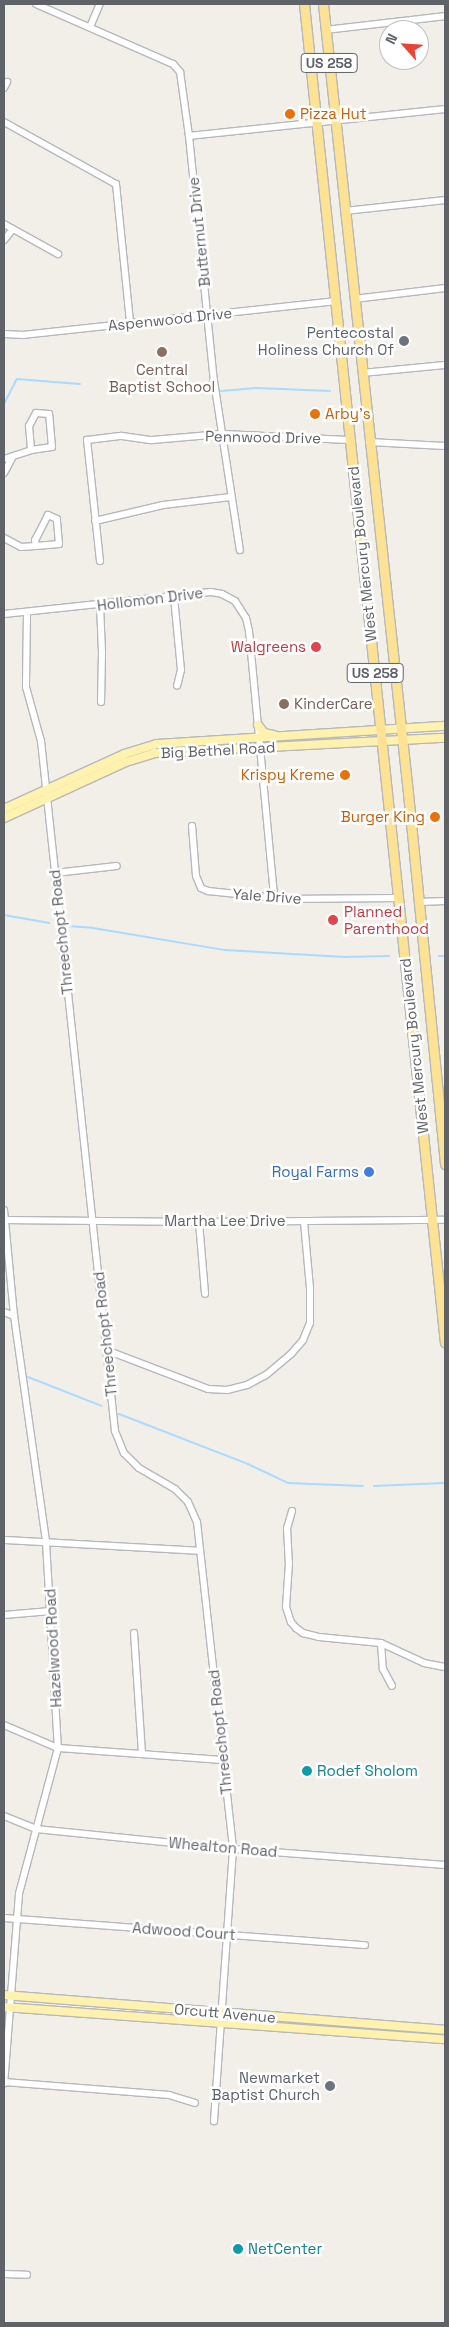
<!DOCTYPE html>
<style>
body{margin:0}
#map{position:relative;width:449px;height:2327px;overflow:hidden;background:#f1efe8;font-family:"Space Grotesk",sans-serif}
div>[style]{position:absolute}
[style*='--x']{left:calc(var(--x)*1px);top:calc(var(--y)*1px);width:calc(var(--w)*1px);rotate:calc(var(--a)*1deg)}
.stream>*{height:2px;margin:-1px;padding:0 1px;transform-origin:1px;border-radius:1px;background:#aadaff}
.roads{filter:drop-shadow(1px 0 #b5b8bc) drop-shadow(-1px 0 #b5b8bc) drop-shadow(0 1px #b5b8bc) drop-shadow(0 -1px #b5b8bc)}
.minor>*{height:6px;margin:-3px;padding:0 3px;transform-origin:3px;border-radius:3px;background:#fff}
.major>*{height:8px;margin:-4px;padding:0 4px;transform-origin:4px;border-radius:4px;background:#fff2af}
.highway>*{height:9px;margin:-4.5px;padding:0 4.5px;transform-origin:4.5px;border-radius:4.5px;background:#fde293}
.dots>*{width:14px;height:14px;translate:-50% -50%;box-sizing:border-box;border:2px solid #fff;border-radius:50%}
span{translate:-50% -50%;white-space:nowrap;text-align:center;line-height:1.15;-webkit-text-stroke:5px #fff;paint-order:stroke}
.shield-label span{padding:1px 4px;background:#fff;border:1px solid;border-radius:4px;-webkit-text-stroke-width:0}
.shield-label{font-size:14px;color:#5f6368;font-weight:700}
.food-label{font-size:15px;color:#c56008}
.left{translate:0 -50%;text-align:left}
.right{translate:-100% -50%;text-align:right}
.street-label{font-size:15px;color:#5f6368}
.worship-label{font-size:15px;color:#5b616d}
.education-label{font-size:15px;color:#785e54}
.health-label{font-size:15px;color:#be3a42}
.shop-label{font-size:15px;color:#366cbe}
.culture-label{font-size:15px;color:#0d838f}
.frame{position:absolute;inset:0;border:5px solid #5f6368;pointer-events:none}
.north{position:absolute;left:379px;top:20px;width:50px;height:50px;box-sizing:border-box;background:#fff;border:1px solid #bfc1c3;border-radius:50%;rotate:296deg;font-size:14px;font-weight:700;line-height:20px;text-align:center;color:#5f6368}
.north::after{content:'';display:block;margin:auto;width:18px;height:22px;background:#ea4335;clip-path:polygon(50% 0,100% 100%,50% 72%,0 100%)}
</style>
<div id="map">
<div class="stream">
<div style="--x:221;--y:391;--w:36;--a:-5"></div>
<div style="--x:257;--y:388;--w:73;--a:2.4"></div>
<div style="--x:4;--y:404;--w:28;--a:-63"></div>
<div style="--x:17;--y:379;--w:63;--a:4.5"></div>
<div style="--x:4;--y:915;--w:46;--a:10.1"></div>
<div style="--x:67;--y:926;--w:26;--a:4"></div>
<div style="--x:93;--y:928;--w:134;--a:9.5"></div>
<div style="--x:225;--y:950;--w:120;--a:3.3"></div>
<div style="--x:345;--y:957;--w:44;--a:-1.3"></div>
<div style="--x:439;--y:956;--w:6;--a:0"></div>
<div style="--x:28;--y:1377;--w:79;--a:21.4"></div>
<div style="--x:119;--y:1414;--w:138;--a:21.2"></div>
<div style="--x:248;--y:1464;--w:44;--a:25.4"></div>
<div style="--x:288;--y:1483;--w:75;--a:2.3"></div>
<div style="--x:374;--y:1486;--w:70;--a:-2.5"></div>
</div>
<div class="roads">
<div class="minor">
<div style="--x:36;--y:4;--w:150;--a:23.7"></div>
<div style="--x:173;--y:64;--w:11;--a:49"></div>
<div style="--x:180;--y:72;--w:65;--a:82"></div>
<div style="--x:189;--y:136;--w:246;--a:84.2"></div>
<div style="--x:214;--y:381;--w:171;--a:81.3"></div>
<div style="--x:90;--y:27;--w:25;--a:-67"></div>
<div style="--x:326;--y:30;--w:120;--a:-6.7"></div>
<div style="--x:4;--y:88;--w:7;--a:-63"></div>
<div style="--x:4;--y:122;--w:128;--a:29"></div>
<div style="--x:116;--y:184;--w:140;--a:84.2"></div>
<div style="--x:189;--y:136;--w:257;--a:-6"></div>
<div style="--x:345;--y:211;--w:101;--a:-6.3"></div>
<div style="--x:4;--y:224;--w:62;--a:29.1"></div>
<div style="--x:4;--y:240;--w:14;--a:-51"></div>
<div style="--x:354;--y:299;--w:92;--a:-6.9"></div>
<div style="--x:4;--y:334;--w:19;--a:3"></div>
<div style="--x:23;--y:335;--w:315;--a:-6.2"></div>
<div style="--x:362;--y:373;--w:83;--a:-5.5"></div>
<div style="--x:369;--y:442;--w:76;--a:3"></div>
<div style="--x:4;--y:459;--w:28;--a:-18"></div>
<div style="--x:31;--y:450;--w:21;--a:-8"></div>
<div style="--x:52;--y:447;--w:33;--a:-95"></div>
<div style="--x:49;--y:414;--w:13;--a:-176"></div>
<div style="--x:36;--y:413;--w:15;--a:118"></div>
<div style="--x:29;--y:426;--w:24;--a:85"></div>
<div style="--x:4;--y:473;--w:17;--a:-62"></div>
<div style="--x:95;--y:521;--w:70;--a:-13.2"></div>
<div style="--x:163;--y:505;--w:68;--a:-6.7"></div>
<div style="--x:4;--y:538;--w:19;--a:28"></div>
<div style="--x:21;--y:547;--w:15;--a:-4"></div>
<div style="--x:36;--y:546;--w:23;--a:-5"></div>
<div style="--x:59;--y:544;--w:25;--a:-95"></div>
<div style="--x:57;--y:519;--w:10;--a:-156"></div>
<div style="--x:48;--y:515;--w:28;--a:117"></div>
<div style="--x:35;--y:540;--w:6;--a:81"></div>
<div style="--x:100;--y:561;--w:122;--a:-96.1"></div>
<div style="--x:87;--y:440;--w:35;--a:-7"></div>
<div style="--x:122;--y:436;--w:30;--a:8"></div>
<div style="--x:152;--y:440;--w:70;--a:-4.9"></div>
<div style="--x:222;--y:434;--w:128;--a:2.7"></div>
<div style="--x:174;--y:597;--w:73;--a:84.5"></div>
<div style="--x:181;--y:670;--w:16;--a:104"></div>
<div style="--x:100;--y:605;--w:47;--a:87.6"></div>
<div style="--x:102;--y:652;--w:50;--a:91.1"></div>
<div style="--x:27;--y:612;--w:75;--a:90.8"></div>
<div style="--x:26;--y:687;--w:56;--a:74.5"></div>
<div style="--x:41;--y:741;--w:694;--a:83.88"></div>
<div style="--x:115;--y:1431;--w:24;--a:68"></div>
<div style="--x:124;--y:1453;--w:21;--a:45"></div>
<div style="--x:139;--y:1468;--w:42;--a:30.3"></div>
<div style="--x:175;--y:1489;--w:18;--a:45"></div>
<div style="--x:188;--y:1502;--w:22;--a:66"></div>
<div style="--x:197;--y:1522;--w:329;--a:83.7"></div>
<div style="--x:233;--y:1849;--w:273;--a:94"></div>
<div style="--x:4;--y:614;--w:208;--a:-6.1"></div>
<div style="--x:211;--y:592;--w:11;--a:10"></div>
<div style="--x:222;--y:594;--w:15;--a:28"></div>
<div style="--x:235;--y:601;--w:20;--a:57"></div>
<div style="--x:246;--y:618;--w:13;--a:77"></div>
<div style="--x:249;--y:631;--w:267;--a:84.6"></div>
<div style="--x:192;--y:826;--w:50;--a:85.4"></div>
<div style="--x:196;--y:876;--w:13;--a:67"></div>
<div style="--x:201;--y:888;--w:8;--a:23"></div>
<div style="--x:208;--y:891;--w:78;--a:5.9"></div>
<div style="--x:286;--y:899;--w:112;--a:-0.5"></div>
<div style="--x:55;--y:873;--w:62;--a:-6.4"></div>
<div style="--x:418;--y:902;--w:27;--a:-2"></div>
<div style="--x:4;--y:1210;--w:106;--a:84.6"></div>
<div style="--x:14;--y:1316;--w:228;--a:81.9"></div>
<div style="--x:46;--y:1542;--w:206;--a:86.7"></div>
<div style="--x:58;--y:1748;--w:151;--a:105"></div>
<div style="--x:19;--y:1894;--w:190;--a:94.5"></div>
<div style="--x:4;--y:1220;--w:195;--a:0.6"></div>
<div style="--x:199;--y:1222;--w:246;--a:-0.5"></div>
<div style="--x:199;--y:1222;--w:72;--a:85.2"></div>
<div style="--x:4;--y:1312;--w:11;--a:22"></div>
<div style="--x:106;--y:1350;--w:109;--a:20.9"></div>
<div style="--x:208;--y:1389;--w:19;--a:3"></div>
<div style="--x:227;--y:1390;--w:21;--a:-14"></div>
<div style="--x:247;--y:1385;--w:21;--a:-28"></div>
<div style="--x:266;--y:1375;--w:33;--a:-40"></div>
<div style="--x:291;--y:1354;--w:18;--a:-49"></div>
<div style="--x:303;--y:1340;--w:18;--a:-68"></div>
<div style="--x:310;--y:1323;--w:35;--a:-90"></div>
<div style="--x:310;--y:1288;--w:66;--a:-95.2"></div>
<div style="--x:292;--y:1511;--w:18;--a:106"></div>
<div style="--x:287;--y:1528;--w:35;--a:87"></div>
<div style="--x:289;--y:1563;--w:44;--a:93.9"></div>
<div style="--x:286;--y:1607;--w:16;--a:72"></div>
<div style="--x:291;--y:1622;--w:8;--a:50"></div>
<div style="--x:296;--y:1628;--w:9;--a:36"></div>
<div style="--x:303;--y:1633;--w:16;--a:14"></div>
<div style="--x:319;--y:1637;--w:62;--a:5.5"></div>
<div style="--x:381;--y:1643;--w:47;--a:24.9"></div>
<div style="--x:424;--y:1663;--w:21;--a:11"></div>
<div style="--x:4;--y:1540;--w:196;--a:3.2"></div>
<div style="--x:4;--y:1615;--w:47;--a:-4.9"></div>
<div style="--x:134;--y:1633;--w:121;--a:86.2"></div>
<div style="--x:381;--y:1643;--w:26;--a:86"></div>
<div style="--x:383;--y:1669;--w:19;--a:62"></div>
<div style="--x:4;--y:1725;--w:59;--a:23.1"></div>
<div style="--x:58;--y:1748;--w:165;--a:4.2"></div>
<div style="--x:4;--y:1816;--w:35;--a:22"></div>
<div style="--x:36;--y:1829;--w:198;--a:5.8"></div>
<div style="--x:233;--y:1849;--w:213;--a:4.3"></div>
<div style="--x:4;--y:1918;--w:362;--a:4.3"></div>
<div style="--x:4;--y:2082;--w:166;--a:4.5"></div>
<div style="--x:169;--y:2095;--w:27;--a:17"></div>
<div style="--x:4;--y:2274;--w:23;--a:2"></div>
</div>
<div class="major">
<div style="--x:258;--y:725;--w:10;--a:53"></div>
<div style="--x:264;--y:733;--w:10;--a:11"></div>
<div style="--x:4;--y:809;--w:132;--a:-24.6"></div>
<div style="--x:124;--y:754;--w:34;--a:-17"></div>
<div style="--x:157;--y:744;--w:289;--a:-3.6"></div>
<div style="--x:4;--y:818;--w:134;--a:-24.7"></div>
<div style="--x:126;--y:762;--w:30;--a:-17"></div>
<div style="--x:155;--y:753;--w:290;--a:-3"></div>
<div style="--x:4;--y:1995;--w:442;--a:4.5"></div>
<div style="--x:4;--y:2007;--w:442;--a:4.2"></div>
</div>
<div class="highway">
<div style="--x:304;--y:4;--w:1346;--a:83.99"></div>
<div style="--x:323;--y:4;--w:794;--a:83.85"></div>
<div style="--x:408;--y:793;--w:373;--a:84.3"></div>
</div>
</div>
<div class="dots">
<div style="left:290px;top:114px;background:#e8710a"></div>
<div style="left:404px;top:341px;background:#6b7280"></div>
<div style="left:162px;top:352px;background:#8d6e63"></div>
<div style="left:315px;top:414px;background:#e8710a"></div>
<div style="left:316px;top:647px;background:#e0444e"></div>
<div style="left:284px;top:704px;background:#8d6e63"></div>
<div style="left:345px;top:775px;background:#e8710a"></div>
<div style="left:435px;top:817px;background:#e8710a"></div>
<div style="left:333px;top:920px;background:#e0444e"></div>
<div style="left:369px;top:1172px;background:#3f7fe0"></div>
<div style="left:307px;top:1771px;background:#0f9aa8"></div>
<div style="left:330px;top:2086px;background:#6b7280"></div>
<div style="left:238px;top:2249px;background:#0f9aa8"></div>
</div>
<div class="shield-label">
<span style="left:329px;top:63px">US 258</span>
<span style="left:375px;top:673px">US 258</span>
</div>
<div class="food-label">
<span class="left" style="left:300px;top:114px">Pizza Hut</span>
<span class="left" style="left:325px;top:414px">Arby's</span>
<span class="right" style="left:335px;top:775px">Krispy Kreme</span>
<span class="right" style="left:425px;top:817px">Burger King</span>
</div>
<div class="street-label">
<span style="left:199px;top:232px;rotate:-96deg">Butternut Drive</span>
<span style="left:170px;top:319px;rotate:-6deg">Aspenwood Drive</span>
<span style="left:263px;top:437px;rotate:1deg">Pennwood Drive</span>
<span style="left:362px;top:554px;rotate:-96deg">West Mercury Boulevard</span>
<span style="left:150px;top:599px;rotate:-7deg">Hollomon Drive</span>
<span style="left:218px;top:750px;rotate:-3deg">Big Bethel Road</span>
<span style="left:267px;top:896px;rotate:4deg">Yale Drive</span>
<span style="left:61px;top:932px;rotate:-96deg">Threechopt Road</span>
<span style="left:414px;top:1046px;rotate:-96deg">West Mercury Boulevard</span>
<span style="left:225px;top:1221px">Martha Lee Drive</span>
<span style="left:105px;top:1334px;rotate:-96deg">Threechopt Road</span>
<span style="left:53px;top:1648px;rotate:-93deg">Hazelwood Road</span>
<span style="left:220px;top:1732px;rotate:-96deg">Threechopt Road</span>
<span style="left:223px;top:1847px;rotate:5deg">Whealton Road</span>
<span style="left:184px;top:1931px;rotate:4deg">Adwood Court</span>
<span style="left:225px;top:2013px;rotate:5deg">Orcutt Avenue</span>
</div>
<div class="worship-label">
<span class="right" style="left:394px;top:341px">Pentecostal<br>Holiness Church Of</span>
<span class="right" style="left:320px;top:2086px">Newmarket<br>Baptist Church</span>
</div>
<div class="education-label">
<span style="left:162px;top:378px">Central<br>Baptist School</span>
<span class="left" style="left:294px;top:704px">KinderCare</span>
</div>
<div class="health-label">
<span class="right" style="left:306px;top:647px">Walgreens</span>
<span class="left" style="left:344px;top:920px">Planned<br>Parenthood</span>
</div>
<div class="shop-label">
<span class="right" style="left:359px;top:1172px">Royal Farms</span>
</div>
<div class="culture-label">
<span class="left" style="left:317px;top:1771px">Rodef Sholom</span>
<span class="left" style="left:248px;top:2249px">NetCenter</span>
</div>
<div class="frame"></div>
<div class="north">N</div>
</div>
